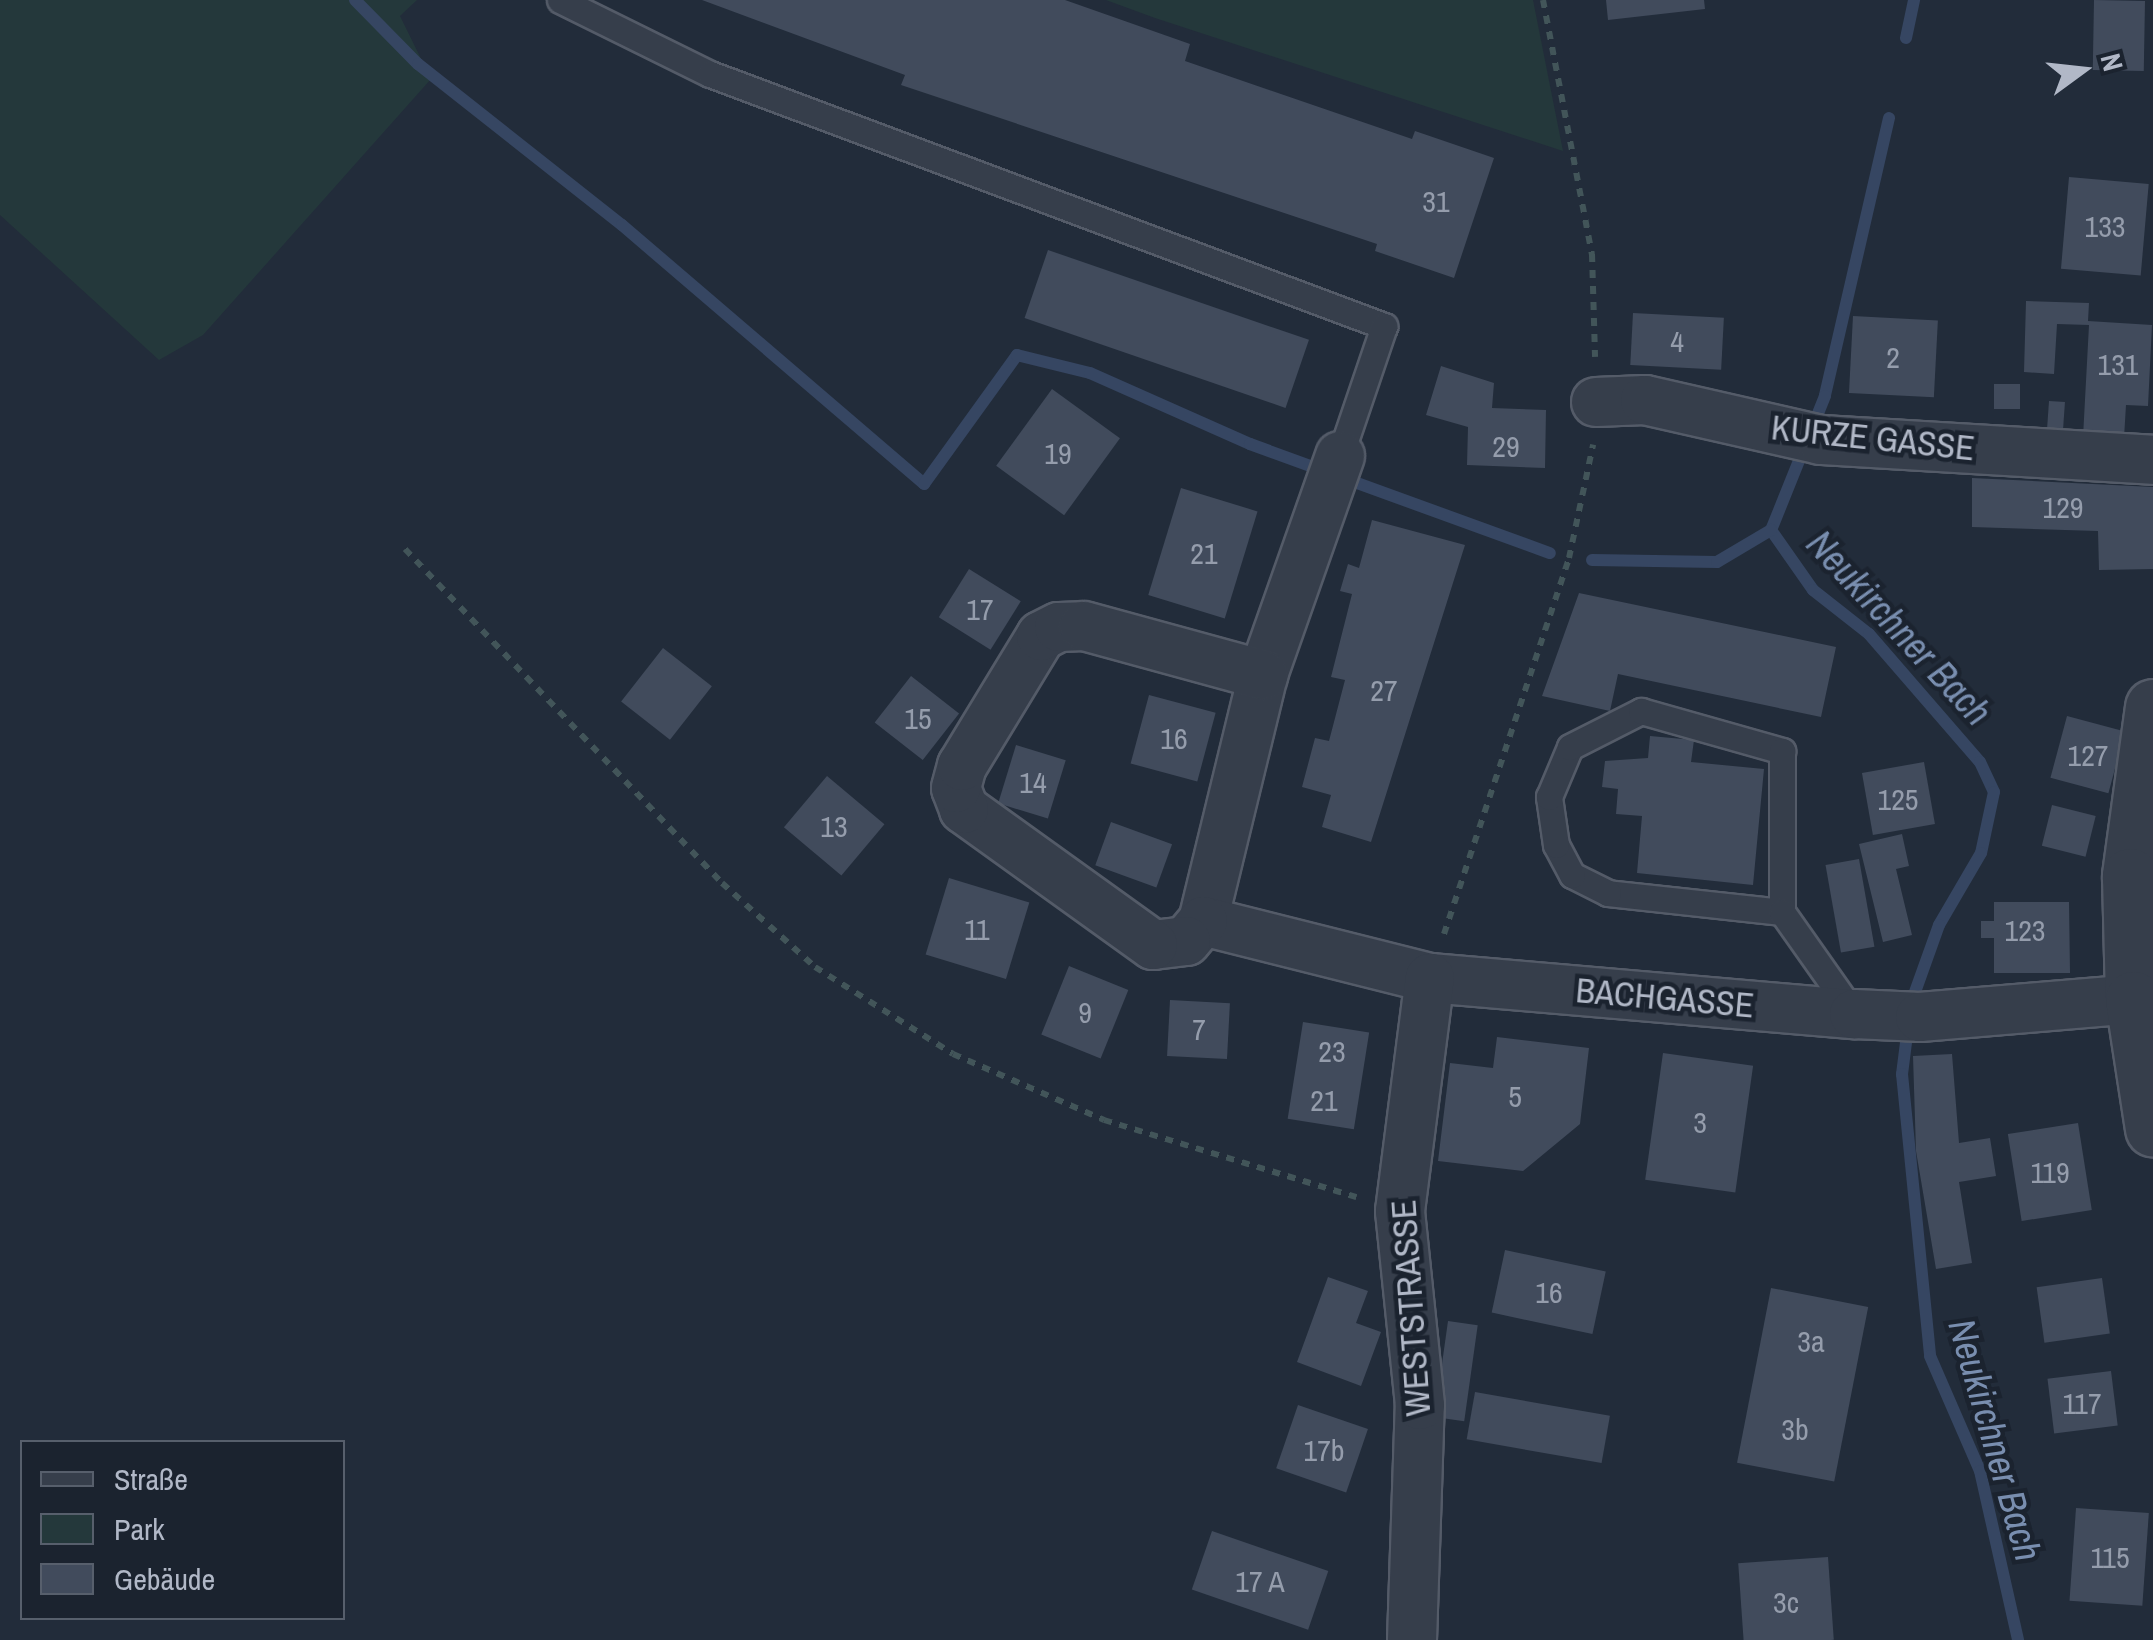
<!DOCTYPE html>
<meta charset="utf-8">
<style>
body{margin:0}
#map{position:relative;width:2153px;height:1640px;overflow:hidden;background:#222c3a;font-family:"Archivo Narrow",sans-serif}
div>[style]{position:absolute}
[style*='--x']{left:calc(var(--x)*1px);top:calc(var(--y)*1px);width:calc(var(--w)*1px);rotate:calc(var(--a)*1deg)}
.green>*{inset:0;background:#24383b}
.stream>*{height:12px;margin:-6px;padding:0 6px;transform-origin:6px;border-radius:6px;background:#364662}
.building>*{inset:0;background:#414b5c;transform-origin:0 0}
.path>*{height:6px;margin-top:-3px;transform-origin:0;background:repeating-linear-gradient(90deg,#425559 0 8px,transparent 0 16px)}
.roads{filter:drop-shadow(2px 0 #545b68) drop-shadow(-2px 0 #545b68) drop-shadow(0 2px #545b68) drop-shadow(0 -2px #545b68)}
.service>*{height:25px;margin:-12.5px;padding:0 12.5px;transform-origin:12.5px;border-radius:12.5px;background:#363e4b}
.minor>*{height:48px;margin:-24px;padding:0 24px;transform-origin:24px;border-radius:24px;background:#363e4b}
.tertiary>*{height:55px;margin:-27.5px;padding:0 27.5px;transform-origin:27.5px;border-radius:27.5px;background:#363e4b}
span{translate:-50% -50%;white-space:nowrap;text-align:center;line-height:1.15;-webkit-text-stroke:9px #1b232f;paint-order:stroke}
.number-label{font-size:30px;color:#959dac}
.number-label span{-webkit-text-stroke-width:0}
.street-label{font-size:35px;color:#b1b8c7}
.water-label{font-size:38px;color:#798eaf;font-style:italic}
.legend{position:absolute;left:20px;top:1440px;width:325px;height:180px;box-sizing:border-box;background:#1b232f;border:2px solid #575f6c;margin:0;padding:12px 18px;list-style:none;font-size:30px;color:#b1b8c7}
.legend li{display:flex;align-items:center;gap:20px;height:50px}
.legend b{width:50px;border:2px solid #575f6c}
.north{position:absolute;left:2033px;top:20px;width:100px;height:100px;-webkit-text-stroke:8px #1b232f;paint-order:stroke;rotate:75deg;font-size:28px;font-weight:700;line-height:40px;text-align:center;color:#b1b8c7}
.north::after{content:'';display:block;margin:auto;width:35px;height:45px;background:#b1b8c7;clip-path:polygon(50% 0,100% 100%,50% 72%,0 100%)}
</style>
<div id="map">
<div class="green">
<div style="clip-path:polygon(0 0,417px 0,400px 16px,431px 79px,203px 335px,159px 360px,0 215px)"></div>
<div style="clip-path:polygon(1106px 0,1533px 0,1563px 151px,1155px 18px)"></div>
</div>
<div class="stream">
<div style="--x:355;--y:0;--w:90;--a:45.5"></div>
<div style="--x:418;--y:64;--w:260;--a:38.3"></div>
<div style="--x:622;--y:225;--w:398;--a:40.6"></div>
<div style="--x:924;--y:484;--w:159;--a:-54.2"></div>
<div style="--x:1017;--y:355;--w:75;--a:13.9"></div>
<div style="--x:1090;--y:373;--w:175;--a:23.9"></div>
<div style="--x:1250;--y:444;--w:319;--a:20"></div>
<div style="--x:1906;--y:38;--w:39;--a:-78"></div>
<div style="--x:1889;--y:118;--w:285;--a:103"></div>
<div style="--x:1825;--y:396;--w:144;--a:111.9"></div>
<div style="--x:1771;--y:530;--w:73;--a:55"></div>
<div style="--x:1813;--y:590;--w:71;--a:38.2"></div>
<div style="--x:1869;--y:634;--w:169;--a:49.1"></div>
<div style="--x:1980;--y:762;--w:33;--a:65"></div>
<div style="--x:1994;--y:792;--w:62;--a:102"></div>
<div style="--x:1981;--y:853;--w:83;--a:120.3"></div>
<div style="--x:1939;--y:925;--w:83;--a:109.7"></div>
<div style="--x:1911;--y:1003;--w:72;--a:97.2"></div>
<div style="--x:1902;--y:1074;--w:283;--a:84.3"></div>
<div style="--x:1930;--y:1356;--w:125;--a:66.5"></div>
<div style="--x:1980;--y:1471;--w:173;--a:77.3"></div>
<div style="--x:1592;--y:560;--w:125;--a:0.9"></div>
<div style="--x:1717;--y:562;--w:63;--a:-30.7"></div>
</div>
<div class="building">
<div style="clip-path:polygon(702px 0,1065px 0,1190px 44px,1185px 61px,1412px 139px,1415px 131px,1494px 158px,1454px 278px,1375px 251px,1377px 244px,901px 85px,905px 75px)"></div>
<div style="clip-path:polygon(1606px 0,1704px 0,1705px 9px,1608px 20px)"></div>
<div style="left:2094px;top:0;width:51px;height:70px;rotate:1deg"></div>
<div style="left:2069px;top:177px;width:80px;height:92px;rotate:5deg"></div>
<div style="left:1048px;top:250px;width:276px;height:72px;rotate:19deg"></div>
<div style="clip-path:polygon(2026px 301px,2089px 303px,2088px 321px,2152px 325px,2148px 406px,2126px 405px,2124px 438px,2083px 437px,2089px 325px,2057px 324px,2054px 374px,2024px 372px)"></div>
<div style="left:1633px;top:313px;width:91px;height:52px;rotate:3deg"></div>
<div style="left:1853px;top:316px;width:85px;height:77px;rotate:3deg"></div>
<div style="clip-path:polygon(1441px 366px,1494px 383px,1492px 408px,1546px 410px,1545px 468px,1467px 465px,1468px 427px,1426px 415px)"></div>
<div style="left:1994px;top:384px;width:26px;height:25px"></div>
<div style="left:1052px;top:389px;width:84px;height:95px;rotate:36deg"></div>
<div style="left:2049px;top:401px;width:16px;height:34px;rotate:4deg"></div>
<div style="clip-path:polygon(1972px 478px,2153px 487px,2153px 569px,2099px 570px,2098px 531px,1972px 527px)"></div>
<div style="left:1181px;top:488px;width:80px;height:112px;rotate:17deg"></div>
<div style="clip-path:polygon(1372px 520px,1465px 545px,1371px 842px,1322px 827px,1331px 795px,1302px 787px,1315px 738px,1329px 741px,1345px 680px,1331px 677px,1352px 594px,1340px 591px,1348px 564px,1359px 568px)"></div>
<div style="left:969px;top:569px;width:61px;height:57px;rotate:32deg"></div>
<div style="clip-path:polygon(1579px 593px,1836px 647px,1821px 717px,1618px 674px,1610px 711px,1542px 696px)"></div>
<div style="left:663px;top:648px;width:62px;height:68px;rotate:38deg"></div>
<div style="left:911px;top:676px;width:61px;height:59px;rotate:38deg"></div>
<div style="left:1149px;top:695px;width:69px;height:71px;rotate:15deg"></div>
<div style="left:2067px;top:716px;width:60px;height:64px;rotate:15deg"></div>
<div style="clip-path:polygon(1650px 736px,1694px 740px,1691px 762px,1764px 769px,1753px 885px,1637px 873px,1642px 816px,1616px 814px,1618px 789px,1602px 787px,1605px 761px,1648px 758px)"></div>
<div style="left:1016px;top:745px;width:52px;height:61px;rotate:17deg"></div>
<div style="left:1924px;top:762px;width:63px;height:63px;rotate:80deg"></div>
<div style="left:827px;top:776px;width:75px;height:67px;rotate:40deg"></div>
<div style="left:2052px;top:805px;width:45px;height:42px;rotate:14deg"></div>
<div style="left:1111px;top:822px;width:65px;height:46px;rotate:20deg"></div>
<div style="clip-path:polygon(1902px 834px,1909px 866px,1896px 869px,1912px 935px,1883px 942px,1859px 844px)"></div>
<div style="left:1859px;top:859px;width:89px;height:34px;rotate:80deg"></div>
<div style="left:949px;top:878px;width:84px;height:80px;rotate:17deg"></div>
<div style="clip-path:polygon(1994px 902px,2069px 902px,2070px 973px,1994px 973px,1994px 938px,1981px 938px,1981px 921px,1994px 921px)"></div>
<div style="left:1069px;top:966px;width:64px;height:74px;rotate:22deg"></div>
<div style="left:1170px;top:1000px;width:60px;height:56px;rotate:3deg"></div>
<div style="left:1303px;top:1022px;width:67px;height:98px;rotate:9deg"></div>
<div style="clip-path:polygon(1497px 1037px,1589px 1048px,1580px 1124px,1523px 1171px,1438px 1161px,1450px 1063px,1493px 1068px)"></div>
<div style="left:1663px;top:1053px;width:91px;height:128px;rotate:8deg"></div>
<div style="clip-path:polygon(1952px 1054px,1959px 1143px,1990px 1138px,1996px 1176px,1959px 1182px,1972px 1263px,1936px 1269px,1916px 1151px,1913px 1056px)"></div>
<div style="left:2078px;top:1123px;width:88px;height:71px;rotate:81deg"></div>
<div style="left:1505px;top:1250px;width:103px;height:64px;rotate:12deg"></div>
<div style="clip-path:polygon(1328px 1277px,1368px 1291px,1356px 1323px,1381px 1332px,1361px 1386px,1297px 1362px)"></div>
<div style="left:2102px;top:1278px;width:56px;height:66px;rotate:82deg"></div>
<div style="left:1771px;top:1288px;width:99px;height:178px;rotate:11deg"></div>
<div style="left:1448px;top:1321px;width:30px;height:97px;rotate:8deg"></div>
<div style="left:2111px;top:1371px;width:55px;height:64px;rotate:83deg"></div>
<div style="left:1475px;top:1392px;width:137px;height:48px;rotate:10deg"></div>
<div style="left:1298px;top:1405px;width:74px;height:67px;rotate:19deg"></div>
<div style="left:2076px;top:1508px;width:73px;height:93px;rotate:4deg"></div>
<div style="left:1212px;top:1531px;width:123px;height:62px;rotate:19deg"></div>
<div style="left:1828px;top:1557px;width:83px;height:90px;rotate:86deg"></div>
</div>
<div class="path">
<div style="--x:1543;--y:0;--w:259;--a:79.1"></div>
<div style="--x:1592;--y:254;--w:103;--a:88.3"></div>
<div style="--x:405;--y:549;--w:460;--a:46.5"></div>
<div style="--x:722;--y:883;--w:125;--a:42.1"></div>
<div style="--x:815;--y:967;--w:163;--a:32.2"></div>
<div style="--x:953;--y:1054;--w:165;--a:23.6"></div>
<div style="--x:1104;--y:1120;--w:264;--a:17"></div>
<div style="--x:1444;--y:934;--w:396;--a:-71.6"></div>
<div style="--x:1569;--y:558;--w:116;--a:-78"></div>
</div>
<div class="roads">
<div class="service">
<div style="--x:560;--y:0;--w:167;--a:26.3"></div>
<div style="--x:710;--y:74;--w:720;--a:20.5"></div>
<div style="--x:1384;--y:326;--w:137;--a:108.7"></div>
<div style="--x:1782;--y:912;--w:175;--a:-173.8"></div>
<div style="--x:1608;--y:893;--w:40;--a:-153.4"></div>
<div style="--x:1572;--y:875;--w:34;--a:-118"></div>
<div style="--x:1556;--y:845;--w:49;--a:-98.3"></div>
<div style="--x:1549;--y:797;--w:54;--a:-67.2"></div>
<div style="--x:1570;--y:747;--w:80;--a:-26.9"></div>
<div style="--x:1641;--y:711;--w:147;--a:15.8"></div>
<div style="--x:1782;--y:751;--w:161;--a:90"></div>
<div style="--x:1782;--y:912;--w:125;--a:54.8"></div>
</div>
<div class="minor">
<div style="--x:1596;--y:402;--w:49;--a:-2.3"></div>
<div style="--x:1645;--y:400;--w:180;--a:12.8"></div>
<div style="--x:1821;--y:440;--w:333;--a:3.4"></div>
<div style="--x:1340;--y:456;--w:232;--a:109.4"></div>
<div style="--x:1263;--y:675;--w:253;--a:103.7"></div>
<div style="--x:1203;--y:921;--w:234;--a:14.1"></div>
<div style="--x:1430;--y:978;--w:426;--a:4.9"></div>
<div style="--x:1854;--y:1014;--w:66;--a:2.6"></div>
<div style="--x:1920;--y:1017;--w:214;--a:-4.8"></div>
<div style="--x:1203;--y:921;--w:26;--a:130"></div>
<div style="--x:1186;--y:941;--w:33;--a:173"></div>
<div style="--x:1153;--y:945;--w:233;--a:-144.3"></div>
<div style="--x:964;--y:809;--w:22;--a:-111"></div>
<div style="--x:956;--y:788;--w:23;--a:-75"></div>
<div style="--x:962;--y:766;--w:152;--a:-58.7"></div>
<div style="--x:1041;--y:636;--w:20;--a:-27"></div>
<div style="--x:1059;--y:627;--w:25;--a:-2"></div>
<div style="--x:1084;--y:626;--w:186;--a:15.3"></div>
<div style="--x:1412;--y:1640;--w:235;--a:-88.1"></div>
<div style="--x:1420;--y:1405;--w:195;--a:-95.9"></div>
<div style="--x:1400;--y:1211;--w:235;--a:-82.7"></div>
</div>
<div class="tertiary">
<div style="--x:2153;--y:707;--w:171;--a:97.8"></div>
<div style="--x:2130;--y:876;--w:123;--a:88.6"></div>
<div style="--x:2133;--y:999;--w:131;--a:81.2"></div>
</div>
</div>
<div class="number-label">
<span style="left:1436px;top:201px">31</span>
<span style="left:2105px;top:226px">133</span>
<span style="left:1677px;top:341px">4</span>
<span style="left:1893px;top:357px">2</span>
<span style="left:2118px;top:364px">131</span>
<span style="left:1506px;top:446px">29</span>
<span style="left:1058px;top:453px">19</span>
<span style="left:2063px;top:507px">129</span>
<span style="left:1204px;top:553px">21</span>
<span style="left:980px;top:609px">17</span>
<span style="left:1384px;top:690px">27</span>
<span style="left:918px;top:718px">15</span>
<span style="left:1174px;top:738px">16</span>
<span style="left:2088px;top:755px">127</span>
<span style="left:1033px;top:782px">14</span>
<span style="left:1898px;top:799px">125</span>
<span style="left:834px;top:826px">13</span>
<span style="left:977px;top:929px">11</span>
<span style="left:2025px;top:930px">123</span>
<span style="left:1085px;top:1012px">9</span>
<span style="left:1199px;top:1029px">7</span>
<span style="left:1332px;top:1051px">23</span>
<span style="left:1515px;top:1096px">5</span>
<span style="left:1324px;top:1100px">21</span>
<span style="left:1700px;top:1122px">3</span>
<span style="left:2050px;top:1172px">119</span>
<span style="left:1549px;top:1292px">16</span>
<span style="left:1811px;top:1341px">3a</span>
<span style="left:2082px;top:1403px">117</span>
<span style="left:1795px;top:1429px">3b</span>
<span style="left:1324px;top:1450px">17b</span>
<span style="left:2110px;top:1557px">115</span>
<span style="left:1260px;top:1581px">17 A</span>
<span style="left:1786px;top:1602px">3c</span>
</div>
<div class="street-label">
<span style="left:1873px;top:438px;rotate:6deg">KURZE GASSE</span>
<span style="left:1665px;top:998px;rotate:5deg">BACHGASSE</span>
<span style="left:1411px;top:1308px;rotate:-94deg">WESTSTRASSE</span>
</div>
<div class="water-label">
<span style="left:1899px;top:628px;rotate:47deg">Neukirchner Bach</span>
<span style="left:1995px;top:1440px;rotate:74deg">Neukirchner Bach</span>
</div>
<ul class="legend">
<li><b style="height:12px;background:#363e4b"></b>Straße</li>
<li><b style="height:28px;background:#24383b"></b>Park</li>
<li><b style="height:28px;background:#414b5c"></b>Gebäude</li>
</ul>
<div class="north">N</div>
</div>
